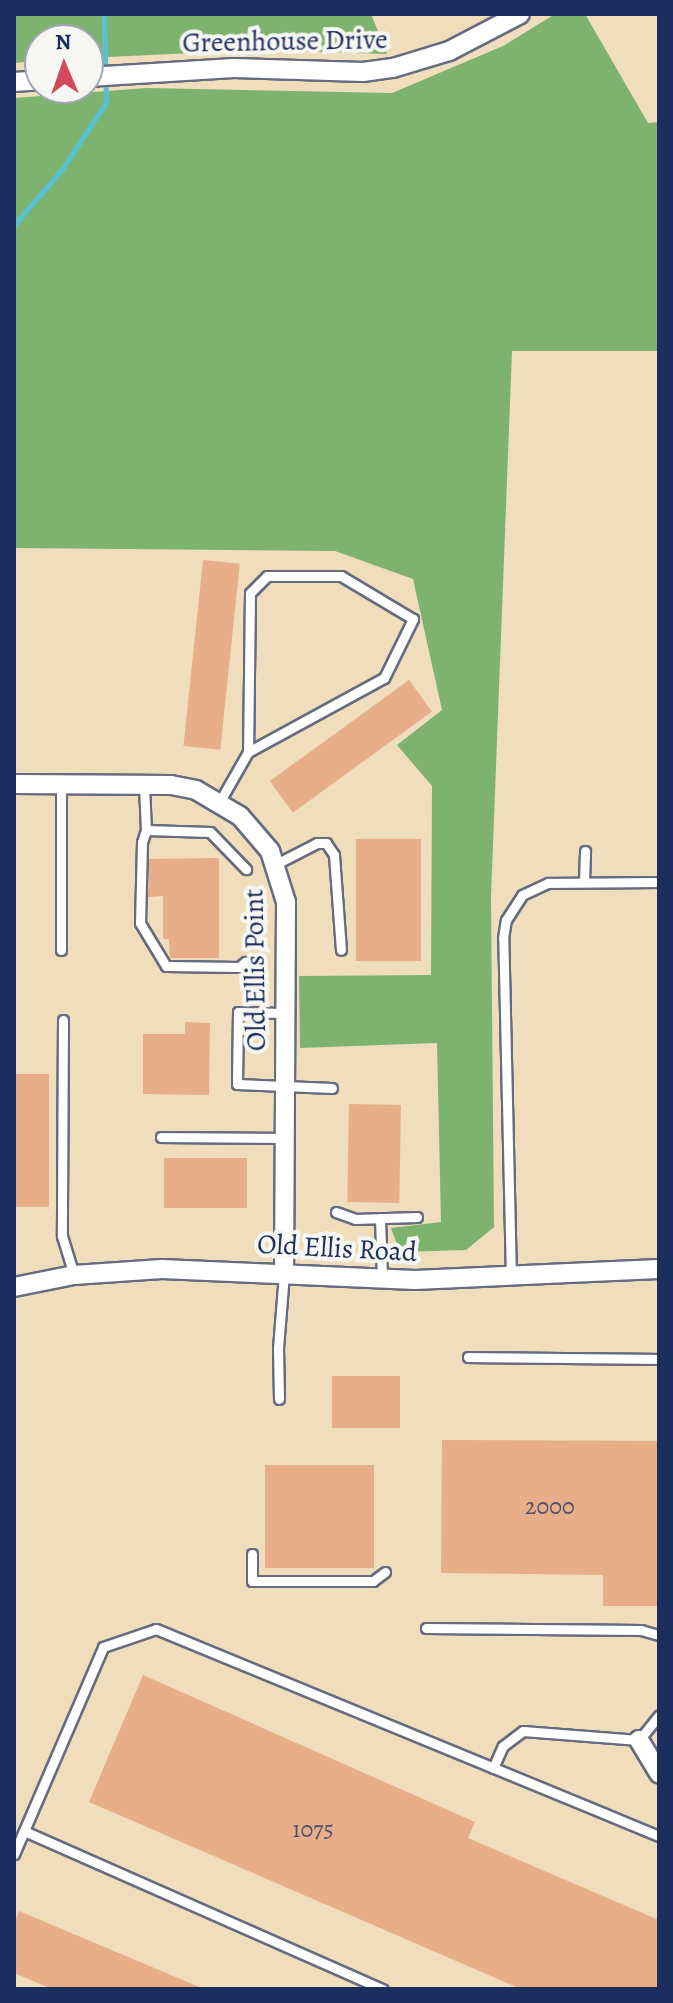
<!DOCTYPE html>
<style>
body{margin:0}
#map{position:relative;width:673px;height:2003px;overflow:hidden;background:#efddbc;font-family:Alegreya,serif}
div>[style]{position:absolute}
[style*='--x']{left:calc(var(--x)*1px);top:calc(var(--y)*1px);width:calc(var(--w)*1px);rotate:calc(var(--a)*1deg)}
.forest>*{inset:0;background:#7eb36f}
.stream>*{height:5px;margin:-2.5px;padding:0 2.5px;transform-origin:2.5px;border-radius:2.5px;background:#58c2d4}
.building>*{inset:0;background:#e8ae89;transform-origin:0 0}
.roads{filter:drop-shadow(2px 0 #656c7f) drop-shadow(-2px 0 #656c7f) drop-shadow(0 2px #656c7f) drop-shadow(0 -2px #656c7f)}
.service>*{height:9px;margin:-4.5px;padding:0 4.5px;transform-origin:4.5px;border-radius:4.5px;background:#fff}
.minor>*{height:18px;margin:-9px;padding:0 9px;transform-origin:9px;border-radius:9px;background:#fff}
span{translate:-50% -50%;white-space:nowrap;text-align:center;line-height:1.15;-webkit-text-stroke:8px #f6f6f2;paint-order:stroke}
.number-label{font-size:24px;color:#4e4f69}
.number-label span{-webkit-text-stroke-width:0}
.street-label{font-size:28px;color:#1b2f5e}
.frame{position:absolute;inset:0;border:16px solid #1b2f5e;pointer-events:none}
.north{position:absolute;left:24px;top:24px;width:80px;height:80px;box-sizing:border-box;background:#f6f6f2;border:2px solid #9ea6b7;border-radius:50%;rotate:358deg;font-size:22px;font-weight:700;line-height:32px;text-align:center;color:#1b2f5e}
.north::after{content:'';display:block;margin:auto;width:28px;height:36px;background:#d1495b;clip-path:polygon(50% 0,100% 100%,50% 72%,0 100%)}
</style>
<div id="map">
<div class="forest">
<div style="clip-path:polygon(14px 14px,371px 14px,387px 54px,254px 50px,88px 58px,88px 40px,40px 40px,40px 61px,14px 63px)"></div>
<div style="clip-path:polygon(555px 14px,585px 14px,648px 123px,659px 122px,659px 351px,512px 351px,491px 896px,494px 1227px,466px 1250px,400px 1252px,391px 1228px,441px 1222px,437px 1043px,300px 1048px,299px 976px,431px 975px,432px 786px,397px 745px,442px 710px,413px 579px,335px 551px,14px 548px,14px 98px,147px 88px,392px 93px,503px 46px)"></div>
</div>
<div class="stream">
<div style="--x:14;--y:225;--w:75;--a:-49.3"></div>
<div style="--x:63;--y:168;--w:79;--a:-56.9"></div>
<div style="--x:106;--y:102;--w:88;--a:-91.3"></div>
</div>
<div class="building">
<div style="left:203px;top:560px;width:37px;height:187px;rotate:6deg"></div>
<div style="left:409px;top:680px;width:39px;height:172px;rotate:54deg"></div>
<div style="left:421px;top:839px;width:122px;height:65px;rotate:90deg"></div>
<div style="clip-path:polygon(219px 858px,219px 958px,170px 958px,169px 939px,163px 939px,163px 896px,148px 897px,149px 859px)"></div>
<div style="clip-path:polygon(185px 1022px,210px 1023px,209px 1095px,143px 1094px,143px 1034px,185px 1034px)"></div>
<div style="left:14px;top:1074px;width:35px;height:133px"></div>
<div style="left:349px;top:1104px;width:52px;height:98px;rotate:1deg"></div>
<div style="left:164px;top:1158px;width:83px;height:50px"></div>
<div style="left:332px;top:1376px;width:68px;height:52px"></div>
<div style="clip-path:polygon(442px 1440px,659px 1441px,659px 1606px,603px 1606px,603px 1575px,441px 1573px)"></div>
<div style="left:374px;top:1465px;width:103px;height:109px;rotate:90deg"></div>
<div style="clip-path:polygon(143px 1675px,475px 1822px,468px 1838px,659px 1920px,659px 1989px,521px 1989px,89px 1802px)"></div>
<div style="clip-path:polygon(19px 1911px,204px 1989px,52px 1989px,14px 1973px,14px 1923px)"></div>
</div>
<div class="roads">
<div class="service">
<div style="--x:144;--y:785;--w:45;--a:87.5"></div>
<div style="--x:146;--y:830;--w:13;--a:108"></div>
<div style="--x:142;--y:842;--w:81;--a:91.4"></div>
<div style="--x:140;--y:923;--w:50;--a:58.8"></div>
<div style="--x:166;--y:966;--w:73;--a:0.8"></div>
<div style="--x:239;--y:967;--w:8;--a:-40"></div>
<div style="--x:220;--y:801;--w:56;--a:-60.3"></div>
<div style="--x:248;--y:752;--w:155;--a:-28.6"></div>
<div style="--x:384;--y:678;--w:66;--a:-63.8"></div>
<div style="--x:413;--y:619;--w:84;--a:-149.2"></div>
<div style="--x:341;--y:576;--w:74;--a:180"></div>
<div style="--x:267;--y:576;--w:24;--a:135"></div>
<div style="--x:250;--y:593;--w:159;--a:90.7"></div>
<div style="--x:146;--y:830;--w:64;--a:1.8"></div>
<div style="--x:210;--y:832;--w:52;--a:45.8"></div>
<div style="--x:276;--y:864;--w:46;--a:-27.1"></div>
<div style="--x:317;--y:843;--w:9;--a:0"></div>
<div style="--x:326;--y:843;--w:14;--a:56"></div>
<div style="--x:334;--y:855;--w:95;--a:85.8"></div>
<div style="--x:584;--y:881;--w:30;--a:-88"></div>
<div style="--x:61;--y:950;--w:166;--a:-90"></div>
<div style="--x:285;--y:1013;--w:47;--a:-178.8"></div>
<div style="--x:238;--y:1012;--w:72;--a:90.8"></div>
<div style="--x:237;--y:1084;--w:95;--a:2.4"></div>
<div style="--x:63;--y:1020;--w:216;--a:90.3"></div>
<div style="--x:62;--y:1236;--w:41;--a:72.9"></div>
<div style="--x:161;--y:1137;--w:124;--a:0.5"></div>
<div style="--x:336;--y:1212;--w:20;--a:20"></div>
<div style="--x:355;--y:1219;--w:62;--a:-1.8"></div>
<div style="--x:380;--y:1218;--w:61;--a:88.1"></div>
<div style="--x:511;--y:1278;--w:340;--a:-91.3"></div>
<div style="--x:503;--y:938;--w:18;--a:-81"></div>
<div style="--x:506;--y:920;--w:30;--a:-57"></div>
<div style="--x:522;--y:895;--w:29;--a:-25"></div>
<div style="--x:548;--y:883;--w:107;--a:-0.5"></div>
<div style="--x:468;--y:1357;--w:191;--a:0.6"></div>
<div style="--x:279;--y:1399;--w:51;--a:-91.1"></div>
<div style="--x:278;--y:1348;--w:74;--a:-85.4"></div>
<div style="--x:252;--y:1554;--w:27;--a:90"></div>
<div style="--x:252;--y:1581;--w:121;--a:0"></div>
<div style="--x:373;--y:1581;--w:15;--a:-37"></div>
<div style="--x:426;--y:1628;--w:215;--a:0.5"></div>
<div style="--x:641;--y:1630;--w:19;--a:16"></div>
<div style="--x:493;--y:1768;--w:24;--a:-66"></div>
<div style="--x:503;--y:1746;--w:25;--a:-37"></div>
<div style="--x:523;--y:1731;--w:116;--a:4.4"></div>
<div style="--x:639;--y:1740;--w:32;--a:-51"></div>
<div style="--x:24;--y:1831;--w:392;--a:23.8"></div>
<div style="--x:14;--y:1854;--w:225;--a:-66.7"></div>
<div style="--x:103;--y:1647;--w:56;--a:-18.8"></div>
<div style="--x:156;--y:1629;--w:544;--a:22.37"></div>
</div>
<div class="minor">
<div style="--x:88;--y:77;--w:146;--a:-3.5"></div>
<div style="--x:234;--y:68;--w:129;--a:1.8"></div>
<div style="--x:363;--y:72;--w:30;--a:-8"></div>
<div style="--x:393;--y:68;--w:59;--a:-16.9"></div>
<div style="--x:449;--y:51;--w:80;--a:-27.5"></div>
<div style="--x:14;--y:82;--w:26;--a:-4"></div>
<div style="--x:14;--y:784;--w:157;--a:0.4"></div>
<div style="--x:171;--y:785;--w:25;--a:11"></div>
<div style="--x:196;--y:790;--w:51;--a:30.6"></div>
<div style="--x:240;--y:816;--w:46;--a:49.4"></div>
<div style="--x:270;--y:851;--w:53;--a:72.6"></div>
<div style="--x:286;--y:902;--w:372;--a:90.3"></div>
<div style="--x:14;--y:1287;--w:61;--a:-11.3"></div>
<div style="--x:74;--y:1275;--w:88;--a:-3.9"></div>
<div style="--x:162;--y:1269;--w:253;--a:2.5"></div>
<div style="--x:415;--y:1280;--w:244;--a:-2.6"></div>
<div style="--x:639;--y:1740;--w:39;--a:59"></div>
</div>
</div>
<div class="number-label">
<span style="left:550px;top:1507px">2000</span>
<span style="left:313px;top:1830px">1075</span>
</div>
<div class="street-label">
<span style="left:285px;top:41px;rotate:-1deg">Greenhouse Drive</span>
<span style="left:255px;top:970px;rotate:-91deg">Old Ellis Point</span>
<span style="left:337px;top:1248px;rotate:3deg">Old Ellis Road</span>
</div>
<div class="frame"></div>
<div class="north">N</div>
</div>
